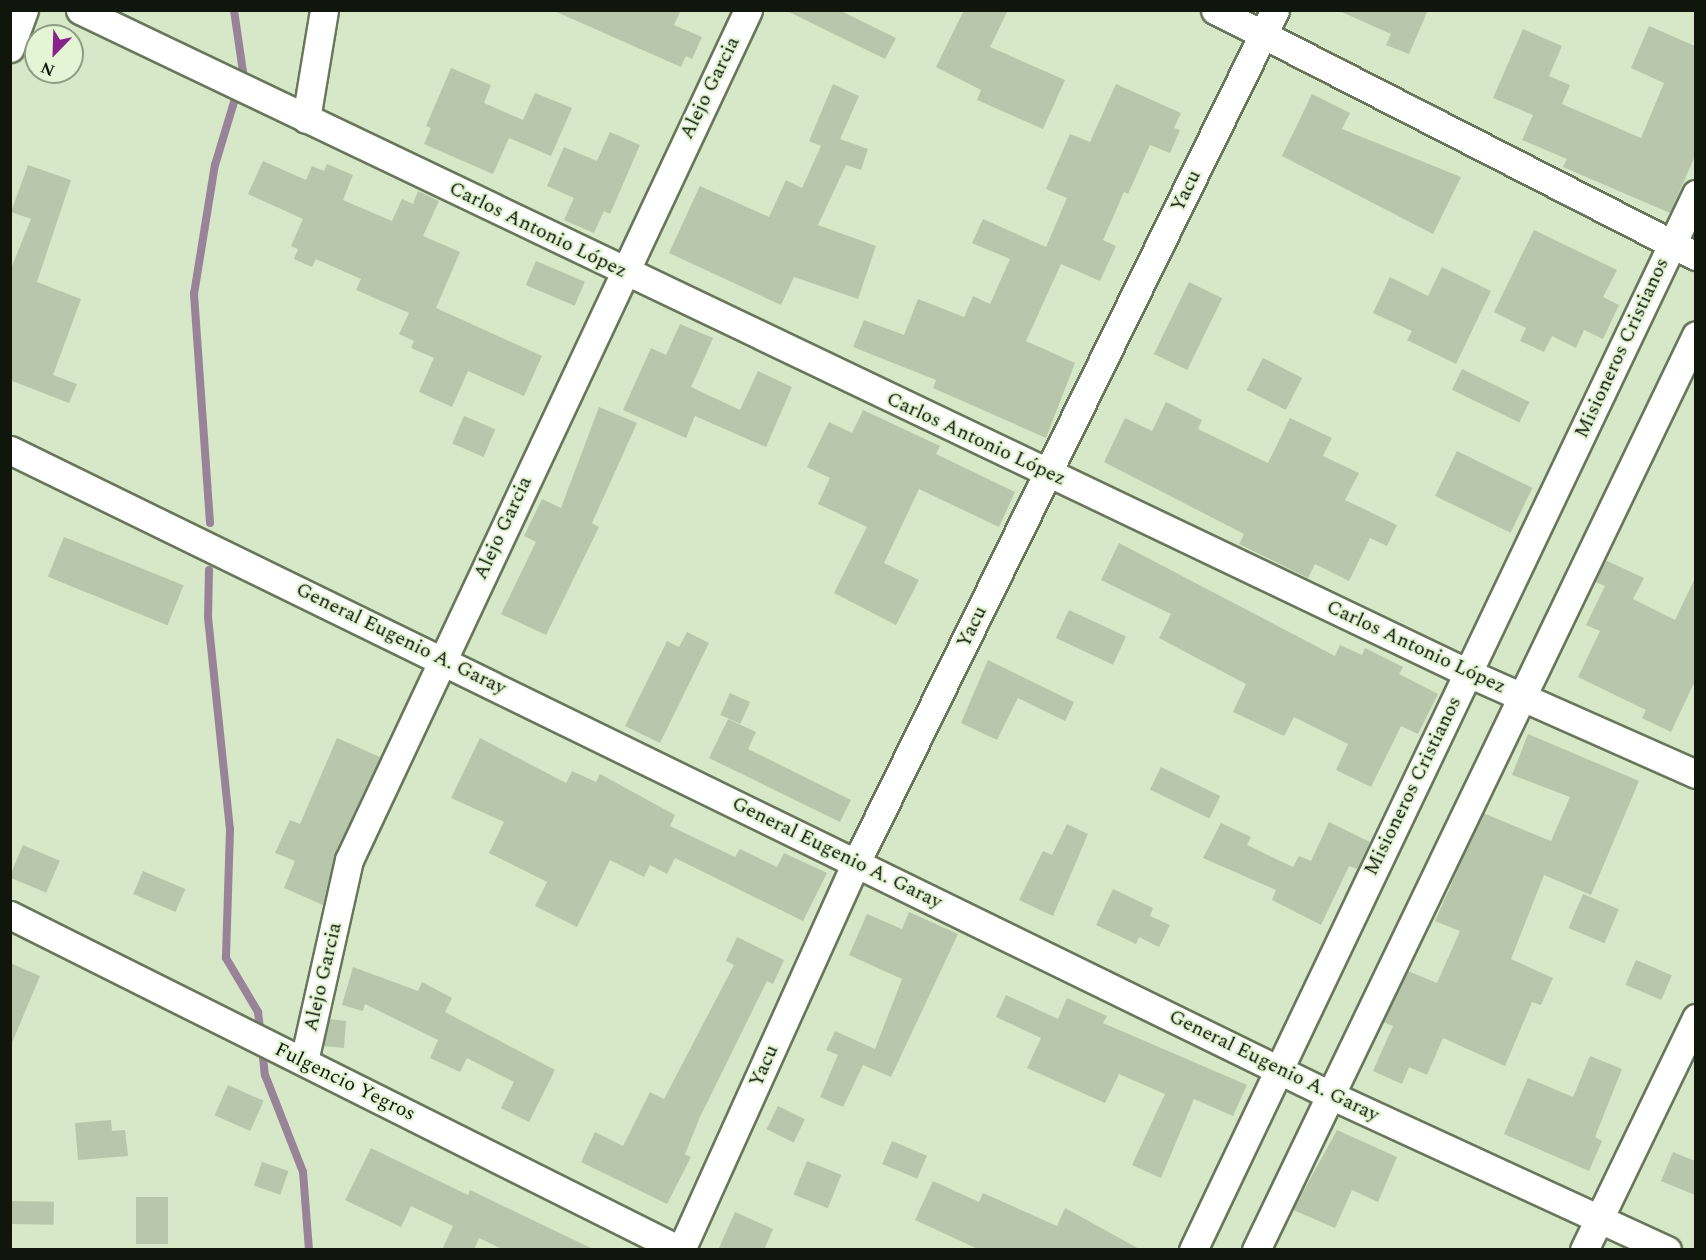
<!DOCTYPE html>
<meta charset="utf-8">
<style>
body{margin:0}
#map{position:relative;width:1706px;height:1260px;overflow:hidden;background:#d6e8c7;font-family:Spectral,serif}
div>[style]{position:absolute}
[style*='--x']{left:calc(var(--x)*1px);top:calc(var(--y)*1px);width:calc(var(--w)*1px);rotate:calc(var(--a)*1deg)}
.stream>*{height:8px;margin:-4px;padding:0 4px;transform-origin:4px;border-radius:4px;background:#998399}
.building>*{inset:0;background:#b8c7ab;transform-origin:0 0}
.roads{filter:drop-shadow(2px 0 #68775a) drop-shadow(-2px 0 #68775a) drop-shadow(0 2px #68775a) drop-shadow(0 -2px #68775a)}
.street>*{height:27px;margin:-13.5px;padding:0 13.5px;transform-origin:13.5px;border-radius:13.5px;background:#fff}
span{translate:-50% -50%;white-space:nowrap;text-align:center;line-height:1.15;-webkit-text-stroke:4.5px #e3f5d4;paint-order:stroke}
.street-label{font-size:20px;color:#10160b}
.frame{position:absolute;inset:0;border:12px solid #10160b;pointer-events:none}
.north{position:absolute;left:24px;top:24px;width:60px;height:60px;box-sizing:border-box;background:#e3f5d4;border:2px solid #8f9c84;border-radius:50%;rotate:203deg;font-size:16px;font-weight:700;line-height:24px;text-align:center;color:#10160b}
.north::after{content:'';display:block;margin:auto;width:21px;height:27px;background:#87238b;clip-path:polygon(50% 0,100% 100%,50% 72%,0 100%)}
</style>
<div id="map">
<div class="stream">
<div style="--x:210;--y:523;--w:230;--a:-94"></div>
<div style="--x:194;--y:294;--w:131;--a:-80.8"></div>
<div style="--x:215;--y:165;--w:97;--a:-73.2"></div>
<div style="--x:243;--y:72;--w:63;--a:-98.3"></div>
<div style="--x:209;--y:570;--w:47;--a:91.2"></div>
<div style="--x:208;--y:617;--w:213;--a:84.1"></div>
<div style="--x:230;--y:829;--w:129;--a:91.8"></div>
<div style="--x:226;--y:958;--w:63;--a:59.3"></div>
<div style="--x:258;--y:1012;--w:23;--a:83"></div>
<div style="--x:262;--y:1048;--w:27;--a:84"></div>
<div style="--x:265;--y:1075;--w:104;--a:68.6"></div>
<div style="--x:303;--y:1172;--w:78;--a:85.6"></div>
</div>
<div class="building">
<div style="clip-path:polygon(552px 10px,681px 10px,674px 25px,702px 37px,692px 59px,686px 56px,681px 67px)"></div>
<div style="clip-path:polygon(785px 10px,839px 10px,896px 38px,885px 59px)"></div>
<div style="clip-path:polygon(964px 10px,1008px 10px,990px 47px,1065px 80px,1043px 129px,977px 100px,981px 90px,936px 67px)"></div>
<div style="clip-path:polygon(1337px 10px,1428px 10px,1409px 54px,1386px 45px,1391px 34px)"></div>
<div style="clip-path:polygon(1649px 26px,1695px 46px,1695px 156px,1670px 213px,1563px 167px,1567px 159px,1522px 140px,1533px 115px,1493px 98px,1523px 29px,1562px 46px,1549px 76px,1570px 85px,1562px 104px,1641px 138px,1664px 83px,1631px 68px)"></div>
<div style="clip-path:polygon(451px 68px,491px 85px,484px 103px,523px 120px,535px 93px,572px 108px,551px 156px,509px 138px,493px 174px,424px 144px,431px 128px,426px 126px)"></div>
<div style="clip-path:polygon(833px 84px,859px 96px,840px 139px,868px 149px,861px 170px,846px 165px,818px 225px,876px 246px,858px 299px,794px 277px,781px 305px,669px 253px,700px 186px,769px 217px,786px 180px,802px 188px,821px 146px,809px 141px)"></div>
<div style="clip-path:polygon(1116px 84px,1181px 113px,1174px 128px,1180px 130px,1170px 153px,1150px 145px,1128px 194px,1124px 192px,1103px 240px,1116px 246px,1100px 281px,1061px 264px,1026px 341px,1075px 363px,1046px 438px,933px 388px,936px 380px,853px 347px,864px 320px,904px 335px,918px 299px,964px 317px,973px 296px,990px 304px,1010px 259px,972px 243px,983px 219px,1046px 247px,1067px 198px,1046px 189px,1070px 134px,1090px 142px)"></div>
<div style="clip-path:polygon(1312px 94px,1350px 113px,1342px 129px,1461px 177px,1433px 234px,1282px 156px)"></div>
<div style="clip-path:polygon(610px 132px,640px 145px,610px 214px,604px 211px,594px 233px,564px 220px,574px 198px,547px 186px,564px 147px,597px 161px)"></div>
<div style="clip-path:polygon(263px 161px,306px 180px,312px 166px,324px 171px,327px 164px,353px 175px,343px 200px,392px 221px,402px 199px,413px 204px,418px 191px,439px 201px,423px 236px,460px 252px,436px 308px,542px 356px,524px 396px,468px 371px,452px 407px,419px 392px,434px 358px,411px 348px,414px 341px,399px 334px,409px 313px,356px 290px,361px 279px,316px 259px,312px 267px,294px 259px,298px 249px,291px 246px,303px 219px,248px 194px)"></div>
<div style="clip-path:polygon(28px 165px,71px 180px,37px 282px,81px 299px,53px 375px,77px 384px,69px 403px,10px 380px,10px 271px,31px 219px,11px 212px)"></div>
<div style="clip-path:polygon(1534px 230px,1617px 270px,1603px 297px,1619px 305px,1603px 339px,1584px 330px,1576px 348px,1552px 336px,1544px 352px,1520px 341px,1526px 328px,1494px 312px)"></div>
<div style="left:536px;top:261px;width:53px;height:26px;rotate:23deg"></div>
<div style="clip-path:polygon(1442px 267px,1491px 291px,1456px 364px,1407px 340px,1412px 331px,1373px 313px,1390px 277px,1428px 296px)"></div>
<div style="left:1189px;top:282px;width:37px;height:80px;rotate:26deg"></div>
<div style="clip-path:polygon(680px 324px,713px 338px,691px 387px,740px 410px,758px 371px,792px 387px,766px 447px,695px 416px,686px 438px,623px 410px,651px 348px,666px 355px)"></div>
<div style="left:1263px;top:358px;width:44px;height:36px;rotate:27deg"></div>
<div style="left:1462px;top:369px;width:75px;height:23px;rotate:26deg"></div>
<div style="clip-path:polygon(1166px 402px,1202px 420px,1198px 429px,1268px 463px,1290px 418px,1332px 438px,1323px 456px,1359px 473px,1345px 500px,1397px 525px,1387px 546px,1370px 538px,1349px 581px,1315px 564px,1308px 578px,1239px 544px,1244px 534px,1104px 462px,1125px 418px,1152px 431px)"></div>
<div style="clip-path:polygon(599px 407px,637px 423px,592px 523px,599px 527px,546px 635px,501px 614px,536px 542px,524px 536px,542px 499px,561px 508px)"></div>
<div style="clip-path:polygon(863px 410px,940px 446px,936px 454px,1015px 492px,999px 527px,919px 489px,884px 563px,919px 580px,896px 625px,834px 593px,867px 527px,818px 504px,830px 478px,807px 467px,829px 422px,852px 433px)"></div>
<div style="left:464px;top:416px;width:34px;height:30px;rotate:23deg"></div>
<div style="left:1457px;top:451px;width:84px;height:50px;rotate:26deg"></div>
<div style="left:64px;top:537px;width:129px;height:43px;rotate:22deg"></div>
<div style="clip-path:polygon(1119px 543px,1335px 656px,1340px 645px,1362px 655px,1365px 648px,1403px 667px,1399px 674px,1438px 694px,1418px 734px,1401px 726px,1371px 787px,1336px 770px,1348px 744px,1294px 717px,1284px 736px,1233px 712px,1246px 684px,1159px 638px,1171px 614px,1101px 580px)"></div>
<div style="clip-path:polygon(1605px 560px,1644px 578px,1633px 599px,1675px 620px,1695px 578px,1695px 681px,1671px 732px,1642px 718px,1646px 710px,1578px 677px,1600px 631px,1586px 625px,1605px 586px,1595px 582px)"></div>
<div style="left:1069px;top:610px;width:63px;height:31px;rotate:25deg"></div>
<div style="clip-path:polygon(687px 632px,709px 643px,660px 743px,625px 726px,667px 641px,679px 647px)"></div>
<div style="clip-path:polygon(988px 660px,1074px 702px,1065px 721px,1018px 698px,997px 740px,961px 723px)"></div>
<div style="left:730px;top:693px;width:22px;height:24px;rotate:24deg"></div>
<div style="clip-path:polygon(728px 719px,756px 732px,748px 749px,851px 800px,840px 822px,709px 758px)"></div>
<div style="clip-path:polygon(1528px 734px,1639px 781px,1591px 895px,1544px 875px,1511px 959px,1553px 978px,1541px 1005px,1532px 1002px,1505px 1066px,1443px 1038px,1427px 1075px,1409px 1067px,1402px 1084px,1373px 1071px,1393px 1026px,1383px 1022px,1408px 971px,1437px 983px,1460px 931px,1435px 921px,1483px 813px,1551px 841px,1570px 797px,1512px 775px)"></div>
<div style="clip-path:polygon(337px 738px,380px 757px,335px 854px,323px 905px,284px 888px,295px 861px,275px 853px,290px 820px,300px 824px)"></div>
<div style="clip-path:polygon(480px 738px,566px 783px,572px 771px,596px 782px,600px 774px,675px 815px,670px 826px,735px 857px,740px 849px,777px 867px,784px 853px,827px 873px,803px 921px,675px 858px,667px 874px,650px 865px,644px 877px,610px 860px,577px 927px,535px 906px,547px 882px,489px 853px,504px 822px,451px 798px)"></div>
<div style="left:1161px;top:767px;width:66px;height:25px;rotate:26deg"></div>
<div style="clip-path:polygon(1329px 822px,1370px 842px,1357px 869px,1349px 866px,1321px 925px,1272px 900px,1276px 890px,1203px 858px,1221px 823px,1251px 837px,1247px 845px,1293px 867px,1299px 856px,1311px 861px)"></div>
<div style="clip-path:polygon(1067px 824px,1088px 834px,1053px 916px,1019px 900px,1043px 851px,1052px 855px)"></div>
<div style="left:23px;top:845px;width:40px;height:35px;rotate:23deg"></div>
<div style="left:143px;top:871px;width:46px;height:25px;rotate:23deg"></div>
<div style="clip-path:polygon(1113px 889px,1153px 908px,1150px 916px,1170px 925px,1159px 947px,1139px 937px,1136px 944px,1096px 925px)"></div>
<div style="left:1583px;top:894px;width:39px;height:37px;rotate:23deg"></div>
<div style="clip-path:polygon(909px 912px,958px 934px,891px 1077px,863px 1065px,843px 1107px,820px 1097px,838px 1055px,826px 1050px,835px 1031px,875px 1049px,902px 979px,849px 955px,867px 914px,902px 929px)"></div>
<div style="clip-path:polygon(737px 937px,784px 960px,773px 984px,767px 981px,700px 1117px,685px 1154px,691px 1157px,667px 1204px,581px 1162px,595px 1132px,623px 1146px,650px 1092px,664px 1099px,734px 965px,726px 961px)"></div>
<div style="left:1636px;top:960px;width:39px;height:27px;rotate:23deg"></div>
<div style="clip-path:polygon(10px 963px,40px 976px,11px 1045px,10px 1045px)"></div>
<div style="clip-path:polygon(353px 967px,418px 991px,422px 982px,452px 998px,445px 1012px,555px 1070px,529px 1122px,501px 1108px,514px 1082px,467px 1058px,460px 1072px,430px 1058px,438px 1040px,365px 1004px,363px 1011px,342px 1005px)"></div>
<div style="clip-path:polygon(1006px 995px,1058px 1019px,1067px 998px,1107px 1016px,1103px 1023px,1247px 1085px,1233px 1116px,1194px 1099px,1161px 1178px,1132px 1165px,1165px 1094px,1119px 1074px,1105px 1103px,1027px 1068px,1041px 1038px,996px 1017px)"></div>
<div style="clip-path:polygon(329px 1019px,346px 1021px,344px 1048px,323px 1046px)"></div>
<div style="clip-path:polygon(1590px 1056px,1622px 1069px,1595px 1137px,1602px 1141px,1589px 1171px,1504px 1134px,1528px 1078px,1573px 1097px)"></div>
<div style="left:228px;top:1085px;width:39px;height:33px;rotate:24deg"></div>
<div style="left:778px;top:1106px;width:30px;height:26px;rotate:26deg"></div>
<div style="clip-path:polygon(111px 1120px,112px 1131px,125px 1130px,128px 1156px,78px 1160px,75px 1123px)"></div>
<div style="clip-path:polygon(1337px 1130px,1397px 1157px,1378px 1202px,1352px 1190px,1335px 1228px,1293px 1210px)"></div>
<div style="left:892px;top:1141px;width:38px;height:25px;rotate:23deg"></div>
<div style="clip-path:polygon(371px 1148px,468px 1195px,470px 1190px,595px 1250px,504px 1250px,479px 1238px,474px 1250px,442px 1250px,453px 1226px,411px 1206px,401px 1227px,345px 1200px)"></div>
<div style="clip-path:polygon(1673px 1152px,1695px 1161px,1695px 1195px,1661px 1181px)"></div>
<div style="left:807px;top:1161px;width:37px;height:36px;rotate:22deg"></div>
<div style="left:262px;top:1162px;width:28px;height:25px;rotate:19deg"></div>
<div style="clip-path:polygon(933px 1181px,979px 1202px,983px 1193px,1057px 1226px,1065px 1208px,1141px 1250px,980px 1250px,915px 1220px)"></div>
<div style="left:136px;top:1197px;width:32px;height:47px"></div>
<div style="left:10px;top:1201px;width:44px;height:23px;rotate:1deg"></div>
<div style="clip-path:polygon(735px 1212px,773px 1229px,764px 1250px,718px 1250px)"></div>
</div>
<div class="roads">
<div class="street">
<div style="--x:80;--y:10;--w:1538;--a:25.53"></div>
<div style="--x:1468;--y:673;--w:249;--a:23.9"></div>
<div style="--x:1215;--y:10;--w:540;--a:27.09"></div>
<div style="--x:10;--y:48;--w:40;--a:-69.8"></div>
<div style="--x:306;--y:119;--w:110;--a:-80.6"></div>
<div style="--x:10;--y:450;--w:1469;--a:26.04"></div>
<div style="--x:1330;--y:1095;--w:371;--a:24.7"></div>
<div style="--x:10;--y:915;--w:749;--a:26.57"></div>
<div style="--x:304;--y:1061;--w:206;--a:-77.4"></div>
<div style="--x:349;--y:860;--w:939;--a:-64.85"></div>
<div style="--x:681;--y:1250;--w:425;--a:-65.7"></div>
<div style="--x:856;--y:863;--w:950;--a:-63.84"></div>
<div style="--x:1193;--y:1250;--w:1170;--a:-64.53"></div>
<div style="--x:1256;--y:1250;--w:1015;--a:-64.32"></div>
<div style="--x:1584;--y:1250;--w:258;--a:-64.2"></div>
</div>
</div>
<div class="street-label">
<span style="left:710px;top:88px;rotate:-64deg">Alejo Garcia</span>
<span style="left:1186px;top:191px;rotate:-64deg">Yacu</span>
<span style="left:538px;top:230px;rotate:26deg">Carlos Antonio López</span>
<span style="left:1622px;top:348px;rotate:-65deg">Misioneros Cristianos</span>
<span style="left:976px;top:439px;rotate:25deg">Carlos Antonio López</span>
<span style="left:503px;top:528px;rotate:-65deg">Alejo Garcia</span>
<span style="left:972px;top:627px;rotate:-64deg">Yacu</span>
<span style="left:401px;top:639px;rotate:26deg">General Eugenio A. Garay</span>
<span style="left:1416px;top:647px;rotate:25deg">Carlos Antonio López</span>
<span style="left:1413px;top:786px;rotate:-64deg">Misioneros Cristianos</span>
<span style="left:837px;top:853px;rotate:26deg">General Eugenio A. Garay</span>
<span style="left:323px;top:977px;rotate:-77deg">Alejo Garcia</span>
<span style="left:764px;top:1066px;rotate:-66deg">Yacu</span>
<span style="left:1274px;top:1066px;rotate:26deg">General Eugenio A. Garay</span>
<span style="left:345px;top:1082px;rotate:26deg">Fulgencio Yegros</span>
</div>
<div class="frame"></div>
<div class="north">N</div>
</div>
